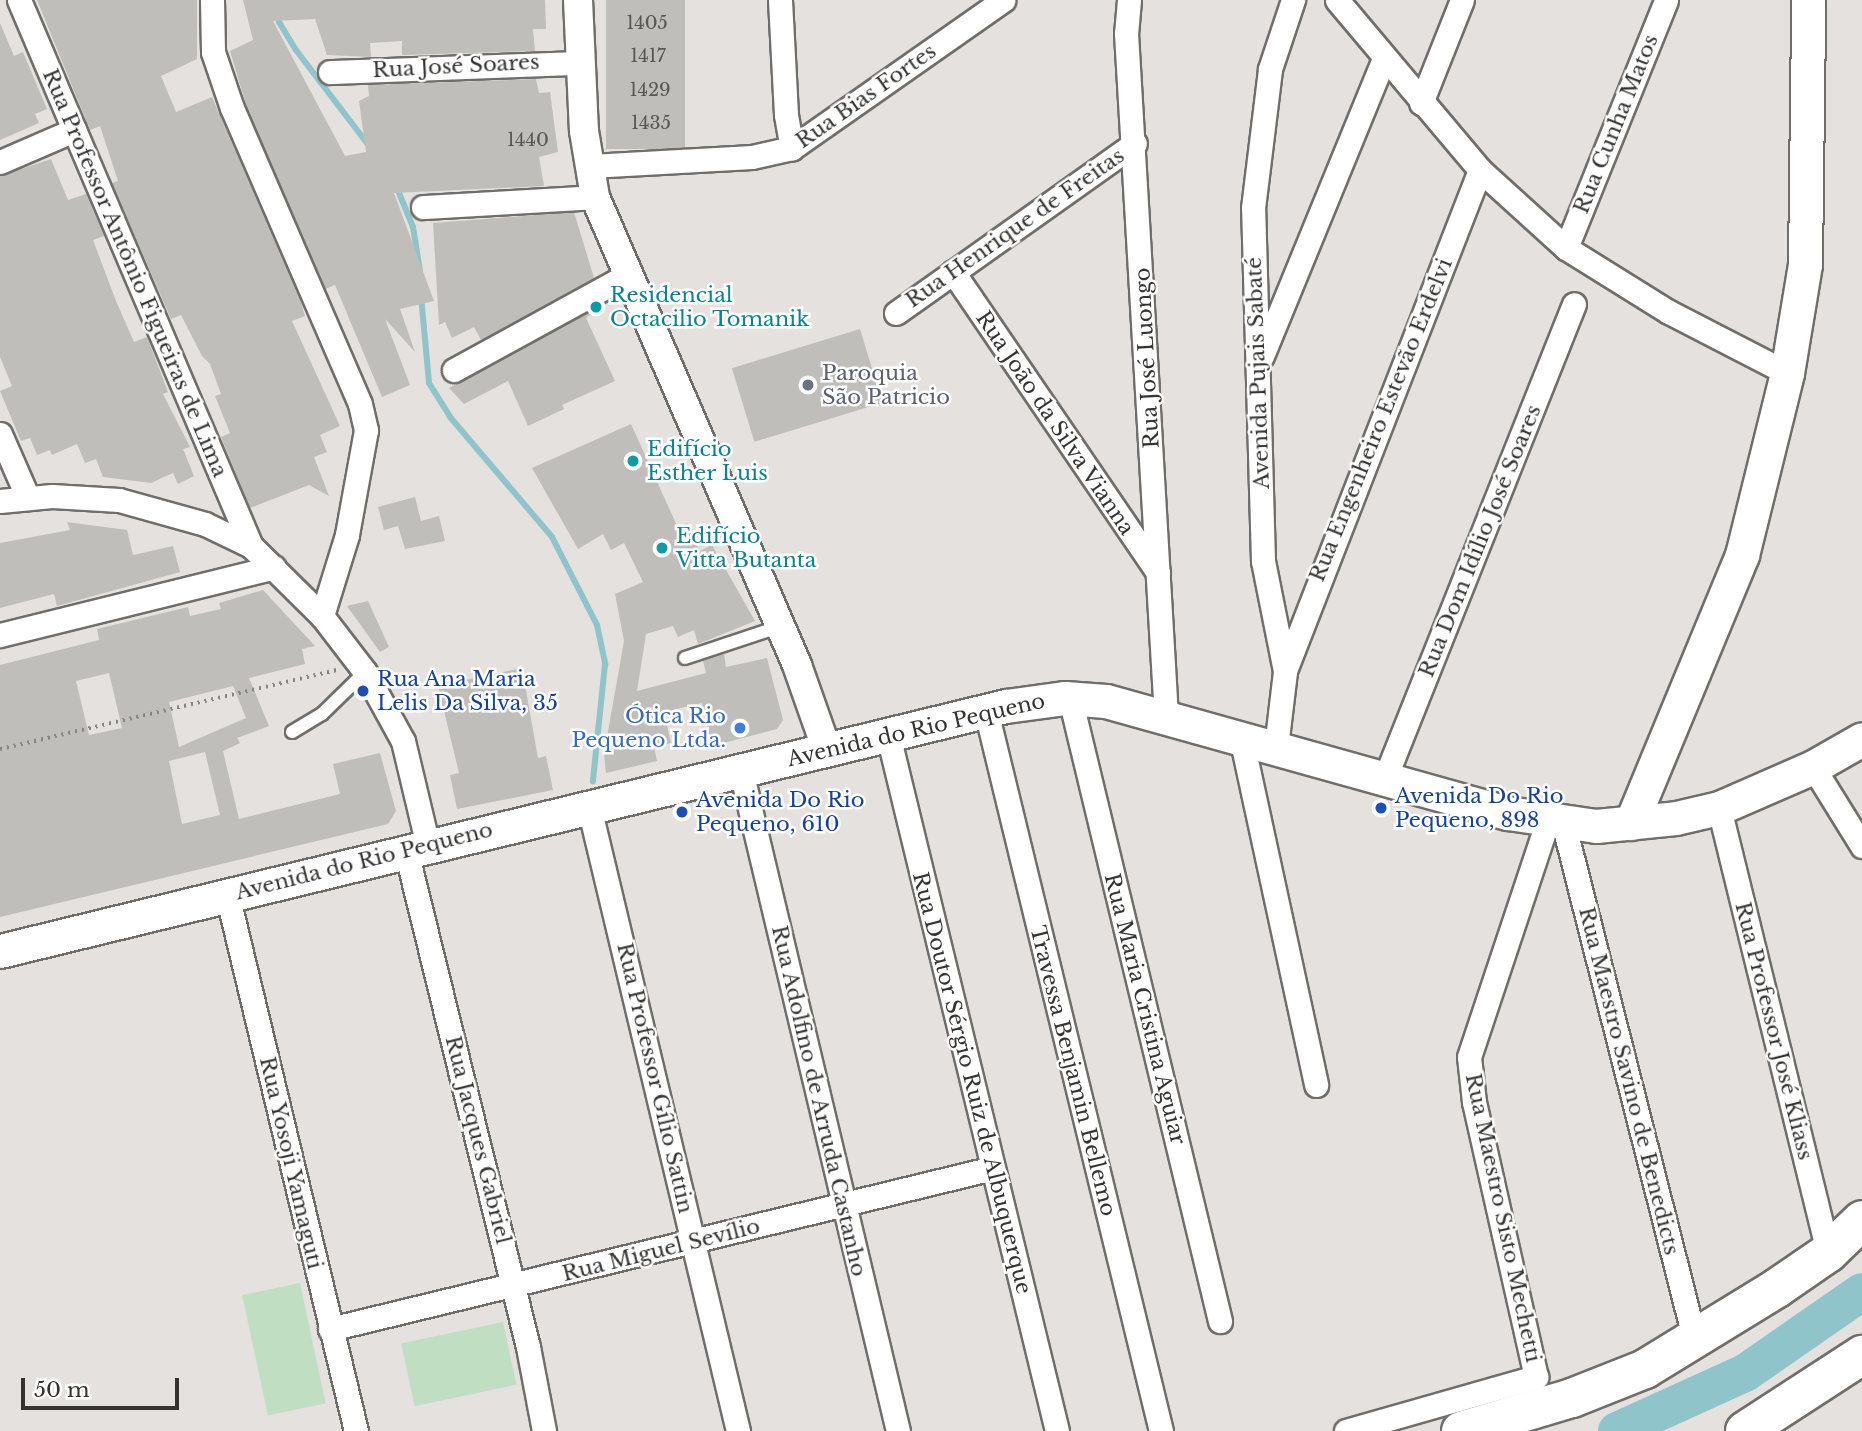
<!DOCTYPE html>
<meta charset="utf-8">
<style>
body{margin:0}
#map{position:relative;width:1862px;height:1431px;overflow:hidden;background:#e4e1de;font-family:"Libre Baskerville",serif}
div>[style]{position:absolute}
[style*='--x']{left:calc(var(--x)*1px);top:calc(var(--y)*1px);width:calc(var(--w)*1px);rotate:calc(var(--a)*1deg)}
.green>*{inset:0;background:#bfdec2;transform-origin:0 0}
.stream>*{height:6px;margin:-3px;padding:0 3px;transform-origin:3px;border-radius:3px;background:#8fc5ca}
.river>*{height:38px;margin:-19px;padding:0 19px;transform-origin:19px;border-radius:19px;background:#8fc5ca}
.building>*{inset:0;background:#c0bebb;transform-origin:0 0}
.path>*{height:3.5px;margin-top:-1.75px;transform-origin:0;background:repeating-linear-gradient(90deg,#878583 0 2px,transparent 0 7px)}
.roads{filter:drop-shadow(2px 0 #706e6b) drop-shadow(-2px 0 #706e6b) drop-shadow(0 2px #706e6b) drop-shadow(0 -2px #706e6b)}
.service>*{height:12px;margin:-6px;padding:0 6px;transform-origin:6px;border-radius:6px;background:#fff}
.minor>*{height:23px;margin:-11.5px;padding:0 11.5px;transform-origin:11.5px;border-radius:11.5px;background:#fff}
.tertiary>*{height:28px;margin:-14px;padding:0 14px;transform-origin:14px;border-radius:14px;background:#fff}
.secondary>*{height:33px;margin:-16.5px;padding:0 16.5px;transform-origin:16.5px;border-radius:16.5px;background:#fff}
.trunk>*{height:38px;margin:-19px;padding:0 19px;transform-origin:19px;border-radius:19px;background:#fff}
.dots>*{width:19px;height:19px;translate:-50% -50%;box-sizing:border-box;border:4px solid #fff;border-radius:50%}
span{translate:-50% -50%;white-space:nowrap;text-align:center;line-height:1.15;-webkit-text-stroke:5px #fff;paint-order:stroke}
.number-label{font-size:18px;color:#585655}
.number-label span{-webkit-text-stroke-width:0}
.street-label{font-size:21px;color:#353433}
.culture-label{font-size:21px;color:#0d838f}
.left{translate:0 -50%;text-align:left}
.worship-label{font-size:21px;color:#5b616d}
.transit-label{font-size:21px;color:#164399}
.shop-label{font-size:21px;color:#366cbe}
.right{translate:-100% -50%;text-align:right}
.scale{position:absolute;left:21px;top:1378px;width:158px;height:32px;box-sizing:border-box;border:4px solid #353433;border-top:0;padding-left:9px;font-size:21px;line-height:24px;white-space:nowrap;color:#353433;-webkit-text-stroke:5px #fff;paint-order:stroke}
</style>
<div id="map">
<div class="green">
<div style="left:300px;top:1283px;width:123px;height:59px;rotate:78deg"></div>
<div style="left:503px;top:1322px;width:64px;height:104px;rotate:78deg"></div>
</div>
<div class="stream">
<div style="--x:276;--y:0;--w:22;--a:82"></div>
<div style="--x:279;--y:22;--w:33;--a:59"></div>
<div style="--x:296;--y:50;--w:122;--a:52.7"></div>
<div style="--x:397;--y:188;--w:42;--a:67.7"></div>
<div style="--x:413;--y:227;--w:45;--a:81"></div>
<div style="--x:421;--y:296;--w:87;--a:84.7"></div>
<div style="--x:429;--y:383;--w:40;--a:58"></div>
<div style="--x:450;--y:417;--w:157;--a:49.6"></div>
<div style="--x:552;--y:537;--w:99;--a:62.9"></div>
<div style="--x:597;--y:625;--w:40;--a:78"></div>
<div style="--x:605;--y:664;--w:118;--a:95.9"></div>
</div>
<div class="river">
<div style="--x:1617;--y:1431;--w:141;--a:-24.4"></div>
<div style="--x:1745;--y:1373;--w:142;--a:-34.7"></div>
</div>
<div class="building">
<div style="clip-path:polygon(37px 0,197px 0,197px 59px,161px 76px,176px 112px,212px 97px,300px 300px,305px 316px,292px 321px,340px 426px,320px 435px,327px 452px,314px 457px,329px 496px,309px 485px,250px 508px,221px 437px,230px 433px,215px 396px,221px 394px,210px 364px,202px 356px,181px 315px,171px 319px,112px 183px,118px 181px,100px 126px,90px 130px)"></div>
<div style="clip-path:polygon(243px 0,545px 0,546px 29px,533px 29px,535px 51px,402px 55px,402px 41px,370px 43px,371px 57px,327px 55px,315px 19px,273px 21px,345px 156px,366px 152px,359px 101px,369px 96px,368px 85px,536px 79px,539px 93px,550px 92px,558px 152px,539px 157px,544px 186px,394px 193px,434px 301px,400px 309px,415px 352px,385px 319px,410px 385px,382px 397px,335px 285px,325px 289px,248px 111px,230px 51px,253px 40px)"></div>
<div style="left:606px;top:0;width:79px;height:149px"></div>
<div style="clip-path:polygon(0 23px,14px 56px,23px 52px,47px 109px,35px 114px,39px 123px,0 140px)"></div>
<div style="clip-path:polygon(51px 159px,68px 200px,86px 194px,104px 236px,93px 240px,116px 301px,134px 342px,147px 337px,168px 392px,163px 394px,190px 447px,183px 449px,194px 476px,178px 484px,173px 473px,151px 483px,103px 477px,96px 459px,85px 463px,77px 444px,52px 455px,50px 450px,37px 455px,30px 438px,21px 441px,0 391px,12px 386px,0 357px,0 176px)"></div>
<div style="clip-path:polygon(574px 212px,594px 278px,481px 340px,474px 327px,452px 338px,445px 322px,439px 325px,433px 223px)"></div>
<div style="clip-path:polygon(604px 304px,586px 318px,615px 381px,562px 405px,564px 409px,528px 426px,508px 381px,464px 404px,449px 388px)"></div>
<div style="left:860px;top:329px;width:77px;height:134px;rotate:73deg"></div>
<div style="clip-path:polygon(631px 424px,678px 528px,687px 523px,700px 551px,712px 545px,755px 621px,698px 644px,694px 630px,678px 637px,673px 626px,646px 634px,637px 691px,706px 673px,703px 661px,724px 654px,726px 667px,767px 658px,783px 720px,777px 729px,712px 746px,702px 703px,664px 712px,671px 743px,654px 747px,657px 761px,606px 773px,604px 754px,624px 641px,615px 594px,643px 582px,624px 543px,611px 550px,603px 534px,578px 549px,532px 468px)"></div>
<div style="clip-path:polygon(415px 497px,421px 521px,439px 516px,445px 541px,405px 549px,398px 526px,384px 530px,378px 507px)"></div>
<div style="clip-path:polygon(67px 522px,127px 530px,133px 555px,173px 546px,180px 572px,57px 606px,54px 594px,0 608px,0 543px,70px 530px)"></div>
<div style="clip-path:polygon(evenodd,263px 590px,315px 646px,302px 649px,305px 664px,249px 678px,269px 726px,237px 738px,240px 743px,223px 751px,239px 819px,340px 794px,333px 764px,380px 753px,396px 811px,388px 824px,0 917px,0 665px,99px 640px,97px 629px,188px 607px,190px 616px,221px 609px,219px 603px,263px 590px,109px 673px,122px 728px,89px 735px,76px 681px,109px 673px,263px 590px,233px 686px,246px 718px,179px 747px,169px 702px,233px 686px,263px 590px,205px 752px,220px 815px,182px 824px,169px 761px,205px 752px)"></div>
<div style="clip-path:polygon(368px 601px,389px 647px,380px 652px,347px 606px)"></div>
<div style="clip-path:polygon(522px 668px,538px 758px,546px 756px,553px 790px,457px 809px,450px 775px,459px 773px,438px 686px)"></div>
</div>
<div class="path">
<div style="--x:0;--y:749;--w:347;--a:-13.2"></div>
</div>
<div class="roads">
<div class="service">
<div style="--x:685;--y:658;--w:101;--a:-18.4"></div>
<div style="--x:292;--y:732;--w:35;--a:-31"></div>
<div style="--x:322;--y:714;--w:60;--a:-44.3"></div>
</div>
<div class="minor">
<div style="--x:19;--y:0;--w:593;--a:66.98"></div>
<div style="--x:212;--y:0;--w:52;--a:88.9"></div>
<div style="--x:213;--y:52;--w:59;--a:71.3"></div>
<div style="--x:232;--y:108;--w:322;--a:66.6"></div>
<div style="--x:360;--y:404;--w:27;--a:77"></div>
<div style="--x:366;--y:430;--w:107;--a:100.3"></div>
<div style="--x:347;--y:535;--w:85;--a:107.2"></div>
<div style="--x:780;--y:0;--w:115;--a:87"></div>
<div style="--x:786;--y:115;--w:34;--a:80"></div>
<div style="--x:1129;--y:0;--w:33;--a:95"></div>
<div style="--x:1126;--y:33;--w:685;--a:86.65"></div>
<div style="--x:1337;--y:0;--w:222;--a:49.9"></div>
<div style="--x:1480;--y:170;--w:116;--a:42.2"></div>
<div style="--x:1566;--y:248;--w:121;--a:31.9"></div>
<div style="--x:1669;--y:312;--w:133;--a:27.3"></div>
<div style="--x:330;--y:72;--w:251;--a:-2.1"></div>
<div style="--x:1421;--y:103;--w:111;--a:-68.3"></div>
<div style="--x:0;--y:162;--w:81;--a:-23.4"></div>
<div style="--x:590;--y:166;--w:162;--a:-3.2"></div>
<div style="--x:752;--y:157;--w:41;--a:-12.7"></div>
<div style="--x:792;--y:148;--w:258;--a:-35"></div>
<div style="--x:423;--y:207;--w:172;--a:-3.3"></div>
<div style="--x:1566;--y:248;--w:267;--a:-68"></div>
<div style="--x:953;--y:272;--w:364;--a:55.7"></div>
<div style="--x:896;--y:313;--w:293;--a:-35.4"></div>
<div style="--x:1262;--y:356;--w:322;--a:-67.7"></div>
<div style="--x:454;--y:370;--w:196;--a:-28.7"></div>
<div style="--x:0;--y:434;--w:70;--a:66.4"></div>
<div style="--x:0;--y:501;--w:52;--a:-5.5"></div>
<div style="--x:52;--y:496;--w:67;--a:3.4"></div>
<div style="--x:119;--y:500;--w:89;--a:15.6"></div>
<div style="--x:205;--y:524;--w:51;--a:25.6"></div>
<div style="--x:251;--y:546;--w:100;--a:44.6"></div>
<div style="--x:322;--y:616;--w:71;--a:52.5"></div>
<div style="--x:365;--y:672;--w:79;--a:61.2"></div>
<div style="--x:403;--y:741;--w:108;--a:76.6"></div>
<div style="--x:0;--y:635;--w:282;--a:-13.9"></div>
<div style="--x:1286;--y:668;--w:534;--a:-68.72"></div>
<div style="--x:1070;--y:698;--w:641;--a:76.46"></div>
<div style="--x:986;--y:711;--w:741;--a:76.34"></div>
<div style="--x:888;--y:735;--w:716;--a:76.35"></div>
<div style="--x:1241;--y:737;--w:356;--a:77.8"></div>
<div style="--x:1276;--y:747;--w:77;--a:-83.2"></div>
<div style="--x:1285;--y:671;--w:112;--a:-101.3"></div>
<div style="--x:1263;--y:561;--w:353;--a:-91.6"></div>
<div style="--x:1253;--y:208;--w:140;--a:-83"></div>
<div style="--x:1270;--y:69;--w:73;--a:-71.6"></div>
<div style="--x:1813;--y:767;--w:93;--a:58.2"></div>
<div style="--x:741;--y:771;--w:678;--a:76.62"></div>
<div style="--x:1385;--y:778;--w:510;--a:-68.26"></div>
<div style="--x:589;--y:807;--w:642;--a:76.57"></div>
<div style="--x:1719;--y:808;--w:458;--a:76.2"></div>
<div style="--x:1563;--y:822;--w:536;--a:75.73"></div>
<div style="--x:406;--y:851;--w:511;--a:76.18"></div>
<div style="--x:528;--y:1347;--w:86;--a:79.2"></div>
<div style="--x:227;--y:894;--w:552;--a:76.49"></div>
<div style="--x:330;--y:1329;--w:682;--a:-13.65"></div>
<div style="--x:1346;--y:1431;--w:198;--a:-15.9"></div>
<div style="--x:1536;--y:1377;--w:282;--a:-102.7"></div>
<div style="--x:1474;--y:1102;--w:45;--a:-96.3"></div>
<div style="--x:1469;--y:1057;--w:250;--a:-71.6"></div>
</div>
<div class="tertiary">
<div style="--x:578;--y:0;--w:131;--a:87.4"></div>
<div style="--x:584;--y:131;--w:67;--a:80.5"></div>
<div style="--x:595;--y:197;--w:510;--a:66.65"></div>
<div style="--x:797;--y:665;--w:90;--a:70.6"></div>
</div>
<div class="secondary">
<div style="--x:1631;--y:823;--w:290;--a:-67.5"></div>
<div style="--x:1742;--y:555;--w:187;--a:-76.1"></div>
<div style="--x:1787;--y:373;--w:110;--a:-80.6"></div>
<div style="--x:1805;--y:264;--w:264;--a:-89.3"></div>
<div style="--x:0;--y:951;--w:1035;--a:-13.69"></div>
<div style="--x:1006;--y:706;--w:60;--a:-7.7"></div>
<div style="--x:1065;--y:698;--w:41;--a:4.2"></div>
<div style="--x:1106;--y:701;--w:417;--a:15.6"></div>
<div style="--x:1508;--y:813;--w:89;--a:8.4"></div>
<div style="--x:1596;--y:826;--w:80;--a:-5.7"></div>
<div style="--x:1676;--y:818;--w:44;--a:-13.1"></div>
<div style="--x:1719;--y:808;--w:103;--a:-23.6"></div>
<div style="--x:1813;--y:767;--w:56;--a:-29.7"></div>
</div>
<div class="trunk">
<div style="--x:1461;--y:1431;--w:116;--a:-16.6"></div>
<div style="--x:1572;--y:1398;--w:79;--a:-21.7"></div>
<div style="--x:1645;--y:1369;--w:155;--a:-31.5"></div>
<div style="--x:1777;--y:1288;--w:62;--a:-34.5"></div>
<div style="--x:1828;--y:1253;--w:47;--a:-44.1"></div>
<div style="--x:1745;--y:1431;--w:140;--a:-33"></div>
</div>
</div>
<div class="dots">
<div style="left:596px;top:307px;background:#0f9aa8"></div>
<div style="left:808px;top:385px;background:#6b7280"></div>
<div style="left:633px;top:461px;background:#0f9aa8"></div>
<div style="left:662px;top:548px;background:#0f9aa8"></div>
<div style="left:363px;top:691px;background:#1a4fb4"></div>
<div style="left:740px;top:728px;background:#3f7fe0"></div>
<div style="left:1381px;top:808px;background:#1a4fb4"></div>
<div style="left:682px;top:812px;background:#1a4fb4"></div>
</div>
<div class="number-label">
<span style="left:647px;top:23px">1405</span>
<span style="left:648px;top:56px">1417</span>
<span style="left:650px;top:90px">1429</span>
<span style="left:651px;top:123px">1435</span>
<span style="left:528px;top:140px">1440</span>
</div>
<div class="street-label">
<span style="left:456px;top:66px;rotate:-3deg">Rua José Soares</span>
<span style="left:866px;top:96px;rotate:-35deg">Rua Bias Fortes</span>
<span style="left:1616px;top:124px;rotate:-68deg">Rua Cunha Matos</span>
<span style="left:1015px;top:228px;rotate:-35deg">Rua Henrique de Freitas</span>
<span style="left:135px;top:273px;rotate:67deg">Rua Professor Antônio Figueiras de Lima</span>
<span style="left:1147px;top:358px;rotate:-93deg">Rua José Luongo</span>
<span style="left:1258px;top:373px;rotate:-92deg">Avenida Pujais Sabaté</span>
<span style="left:1381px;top:420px;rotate:-68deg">Rua Engenheiro Estevão Erdelvi</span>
<span style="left:1055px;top:423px;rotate:56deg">Rua João da Silva Vianna</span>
<span style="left:1480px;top:541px;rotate:-68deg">Rua Dom Idílio José Soares</span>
<span style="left:916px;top:730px;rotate:-13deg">Avenida do Rio Pequeno</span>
<span style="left:364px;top:861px;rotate:-14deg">Avenida do Rio Pequeno</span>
<span style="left:1145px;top:1009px;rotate:76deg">Rua Maria Cristina Aguiar</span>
<span style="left:1774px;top:1031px;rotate:76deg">Rua Professor José Kliass</span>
<span style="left:1073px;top:1071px;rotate:76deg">Travessa Benjamin Bellemo</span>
<span style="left:655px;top:1078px;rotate:77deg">Rua Professor Gílio Sattin</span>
<span style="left:1629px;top:1081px;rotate:76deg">Rua Maestro Savino de Benedicts</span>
<span style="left:972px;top:1083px;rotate:76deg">Rua Doutor Sérgio Ruiz de Albuquerque</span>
<span style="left:819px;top:1101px;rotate:77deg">Rua Adolfino de Arruda Castanho</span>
<span style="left:478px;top:1140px;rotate:76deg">Rua Jacques Gabriel</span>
<span style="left:291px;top:1163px;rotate:77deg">Rua Yosoji Yamaguti</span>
<span style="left:1503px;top:1218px;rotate:78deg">Rua Maestro Sisto Mechetti</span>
<span style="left:661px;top:1250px;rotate:-14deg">Rua Miguel Sevílio</span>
</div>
<div class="culture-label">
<span class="left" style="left:610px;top:307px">Residencial<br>Octacilio Tomanik</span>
<span class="left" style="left:647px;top:461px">Edifício<br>Esther Luis</span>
<span class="left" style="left:676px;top:548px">Edifício<br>Vitta Butanta</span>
</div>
<div class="worship-label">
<span class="left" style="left:822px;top:385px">Paroquia<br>São Patricio</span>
</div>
<div class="transit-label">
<span class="left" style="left:377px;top:691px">Rua Ana Maria<br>Lelis Da Silva, 35</span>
<span class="left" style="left:1395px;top:808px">Avenida Do Rio<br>Pequeno, 898</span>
<span class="left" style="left:696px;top:812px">Avenida Do Rio<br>Pequeno, 610</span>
</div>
<div class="shop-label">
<span class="right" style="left:726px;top:728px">Ótica Rio<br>Pequeno Ltda.</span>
</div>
<div class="scale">50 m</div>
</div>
